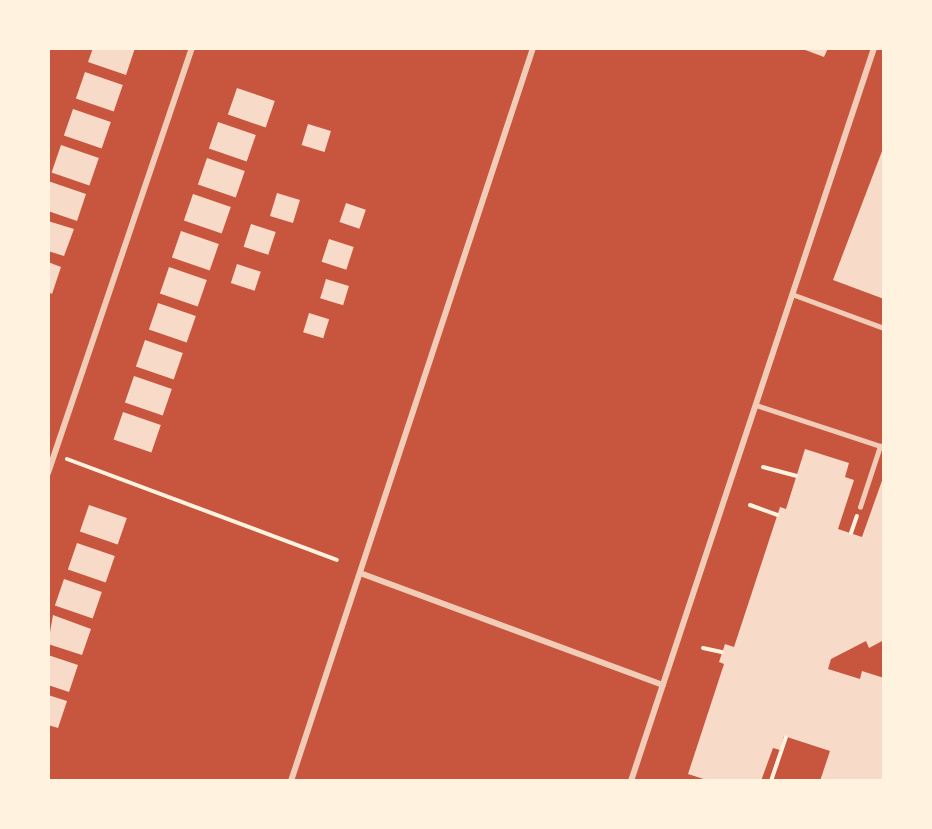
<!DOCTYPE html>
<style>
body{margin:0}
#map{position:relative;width:932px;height:829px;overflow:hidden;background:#c8553d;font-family:Rubik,sans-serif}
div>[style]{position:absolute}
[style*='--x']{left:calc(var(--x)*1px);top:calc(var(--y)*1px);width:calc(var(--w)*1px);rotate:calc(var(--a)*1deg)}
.building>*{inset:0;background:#f7dbc8;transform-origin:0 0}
.path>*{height:4px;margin:-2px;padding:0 2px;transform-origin:2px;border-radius:2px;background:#fff3e0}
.service>*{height:4.5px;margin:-2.25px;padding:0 2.25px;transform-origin:2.25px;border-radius:2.25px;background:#f1ccb7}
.minor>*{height:6px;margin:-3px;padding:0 3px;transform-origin:3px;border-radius:3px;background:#f1ccb7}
span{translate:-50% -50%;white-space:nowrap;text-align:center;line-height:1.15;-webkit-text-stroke:6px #fff3e0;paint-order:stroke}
.frame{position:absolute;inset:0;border:50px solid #fff3e0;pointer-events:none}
</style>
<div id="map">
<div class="building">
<div style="clip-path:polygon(93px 48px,135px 48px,126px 75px,88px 62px)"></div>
<div style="clip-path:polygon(800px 48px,828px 48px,824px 57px)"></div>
<div style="left:85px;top:72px;width:40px;height:28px;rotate:19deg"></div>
<div style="left:237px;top:88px;width:40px;height:28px;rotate:19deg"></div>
<div style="left:73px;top:109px;width:40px;height:28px;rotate:19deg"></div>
<div style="left:218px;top:122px;width:40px;height:28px;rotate:19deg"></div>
<div style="left:308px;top:124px;width:24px;height:22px;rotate:17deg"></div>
<div style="left:61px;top:145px;width:40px;height:29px;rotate:19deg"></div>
<div style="clip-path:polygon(884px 146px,884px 299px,833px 280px)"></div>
<div style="left:207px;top:158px;width:40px;height:28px;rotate:19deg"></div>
<div style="clip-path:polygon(48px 181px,86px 194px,77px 221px,48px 211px)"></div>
<div style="left:277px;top:193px;width:24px;height:24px;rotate:17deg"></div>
<div style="left:193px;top:194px;width:40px;height:28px;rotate:19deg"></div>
<div style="left:346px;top:203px;width:21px;height:20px;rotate:19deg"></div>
<div style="clip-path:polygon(48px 221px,74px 229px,64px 256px,48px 251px)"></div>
<div style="left:251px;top:224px;width:26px;height:24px;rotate:18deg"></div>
<div style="left:181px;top:231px;width:40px;height:28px;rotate:19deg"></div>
<div style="left:329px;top:239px;width:26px;height:24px;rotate:18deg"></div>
<div style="clip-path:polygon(48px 262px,61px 267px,52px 294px,48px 292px)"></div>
<div style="left:237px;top:264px;width:25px;height:20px;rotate:18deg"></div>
<div style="left:169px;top:267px;width:40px;height:28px;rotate:19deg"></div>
<div style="left:326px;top:279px;width:24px;height:20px;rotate:17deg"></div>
<div style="left:158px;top:303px;width:40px;height:28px;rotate:19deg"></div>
<div style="left:309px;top:313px;width:21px;height:20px;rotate:17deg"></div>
<div style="left:145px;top:340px;width:40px;height:28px;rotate:19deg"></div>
<div style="left:134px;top:376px;width:40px;height:28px;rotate:19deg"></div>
<div style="left:123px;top:412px;width:40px;height:29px;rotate:19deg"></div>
<div style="clip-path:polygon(805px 449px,849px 463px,845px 477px,854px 480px,838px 529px,862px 537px,884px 475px,884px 640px,869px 648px,866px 641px,831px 659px,828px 669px,860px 679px,862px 671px,884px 678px,884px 781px,820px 781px,830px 751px,784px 736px,780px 750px,773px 748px,761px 781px,710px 781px,688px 774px,724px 664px,719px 662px,725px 644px,734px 647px,780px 507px,786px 509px)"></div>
<div style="left:89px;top:505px;width:40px;height:28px;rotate:19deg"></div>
<div style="left:77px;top:543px;width:40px;height:28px;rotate:19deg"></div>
<div style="left:64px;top:579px;width:40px;height:28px;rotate:19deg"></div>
<div style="clip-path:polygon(53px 615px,91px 629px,82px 655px,48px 644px)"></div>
<div style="clip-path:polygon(48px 655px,78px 665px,69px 692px,48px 685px)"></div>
<div style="clip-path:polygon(48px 695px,67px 701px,58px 728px,48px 725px)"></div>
</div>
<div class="path">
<div style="--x:67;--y:459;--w:288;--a:20.5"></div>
<div style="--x:763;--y:467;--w:34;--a:15"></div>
<div style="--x:750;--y:505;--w:29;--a:20"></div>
<div style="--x:851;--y:533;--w:18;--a:-71"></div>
<div style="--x:703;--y:648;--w:19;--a:12"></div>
<div style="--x:771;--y:781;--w:46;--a:-71.2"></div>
</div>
<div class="service">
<div style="--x:792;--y:294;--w:98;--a:20.3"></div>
<div style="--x:756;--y:405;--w:135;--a:18.2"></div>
<div style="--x:860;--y:507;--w:64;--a:-71.8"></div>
</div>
<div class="minor">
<div style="--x:48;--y:473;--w:449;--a:-71.3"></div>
<div style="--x:360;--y:573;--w:323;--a:20.3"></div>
<div style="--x:291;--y:781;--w:772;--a:-71.73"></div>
<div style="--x:631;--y:781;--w:772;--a:-71.66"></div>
</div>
<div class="frame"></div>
</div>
